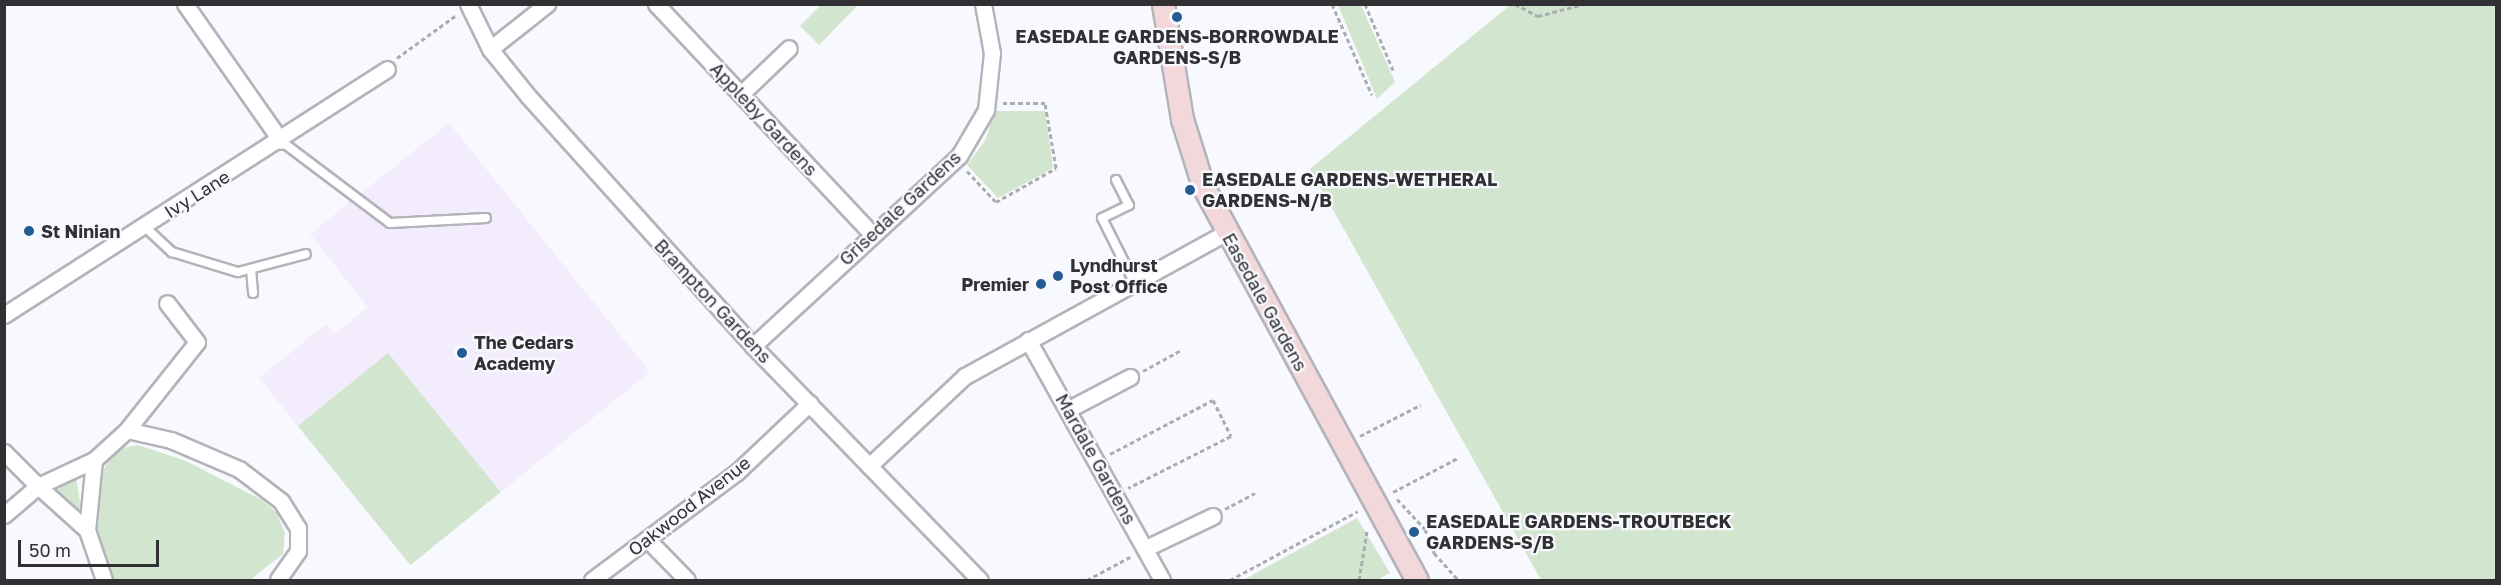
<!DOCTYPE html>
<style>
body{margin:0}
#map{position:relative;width:2501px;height:585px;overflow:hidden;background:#f8f9fe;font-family:"Golos Text",sans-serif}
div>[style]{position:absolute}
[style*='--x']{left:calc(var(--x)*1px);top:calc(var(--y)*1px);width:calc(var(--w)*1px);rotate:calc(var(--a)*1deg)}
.industrial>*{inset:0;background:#f2ecfd}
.green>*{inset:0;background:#d2e6cf;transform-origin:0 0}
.path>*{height:3px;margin-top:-1.5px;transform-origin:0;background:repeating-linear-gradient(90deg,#abacaf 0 4.5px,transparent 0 7.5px)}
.roads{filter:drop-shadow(2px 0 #b3b4bb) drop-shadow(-2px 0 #b3b4bb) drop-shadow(0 2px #b3b4bb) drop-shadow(0 -2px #b3b4bb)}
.lane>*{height:8px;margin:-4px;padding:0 4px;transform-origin:4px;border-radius:4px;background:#fff}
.street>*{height:15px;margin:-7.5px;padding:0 7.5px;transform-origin:7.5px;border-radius:7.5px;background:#fff}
.secondary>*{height:21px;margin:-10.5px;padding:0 10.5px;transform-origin:10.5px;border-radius:10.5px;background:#f3d8db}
.dots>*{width:16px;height:16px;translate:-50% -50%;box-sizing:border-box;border:3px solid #f8f9fe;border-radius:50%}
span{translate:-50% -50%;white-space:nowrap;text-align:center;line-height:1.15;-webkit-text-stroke:4.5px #f8f9fe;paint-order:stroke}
.poi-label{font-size:18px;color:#313133;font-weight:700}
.left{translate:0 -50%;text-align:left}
.right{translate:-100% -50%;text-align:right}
.street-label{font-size:18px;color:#313133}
.frame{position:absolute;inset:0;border:6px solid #313133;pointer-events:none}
.scale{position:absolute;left:18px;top:540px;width:141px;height:27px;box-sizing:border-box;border:3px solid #313133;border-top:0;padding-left:8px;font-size:18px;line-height:21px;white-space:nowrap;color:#313133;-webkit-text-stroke:4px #f8f9fe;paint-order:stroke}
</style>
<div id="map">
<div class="industrial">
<div style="clip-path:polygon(449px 123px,650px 372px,410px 565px,259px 378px,326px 324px,335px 334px,368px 307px,310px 234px)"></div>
</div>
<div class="green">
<div style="clip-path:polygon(821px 5px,858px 5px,819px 45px,800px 26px)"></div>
<div style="clip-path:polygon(1338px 5px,1361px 5px,1395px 82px,1377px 99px)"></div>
<div style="clip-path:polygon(1510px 5px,2496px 5px,2496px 580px,1541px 580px,1310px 169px)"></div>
<div style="clip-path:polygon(994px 111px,1045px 111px,1053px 168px,998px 198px,967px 165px,986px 139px)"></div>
<div style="left:388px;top:353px;width:179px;height:116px;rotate:51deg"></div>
<div style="clip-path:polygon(138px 445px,186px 461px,262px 500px,277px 513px,285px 533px,283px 554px,250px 580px,115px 580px,101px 550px,94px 508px,100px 475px,116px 449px)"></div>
<div style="clip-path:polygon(76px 477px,81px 508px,74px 511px,54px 492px)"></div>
<div style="clip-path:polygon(1357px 518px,1390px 573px,1377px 580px,1243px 580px)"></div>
</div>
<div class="path">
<div style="--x:1332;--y:4;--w:99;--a:66.3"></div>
<div style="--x:1365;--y:4;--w:72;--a:67"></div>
<div style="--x:1515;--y:4;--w:26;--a:28"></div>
<div style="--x:1538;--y:16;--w:48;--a:-14.6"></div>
<div style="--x:397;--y:58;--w:72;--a:-35.9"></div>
<div style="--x:967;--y:171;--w:42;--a:46.9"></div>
<div style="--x:996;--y:202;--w:69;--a:-29.5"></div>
<div style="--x:1056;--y:168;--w:66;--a:-99.6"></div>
<div style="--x:1045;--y:103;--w:42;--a:180"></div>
<div style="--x:1143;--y:371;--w:43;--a:-28.9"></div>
<div style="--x:1360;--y:436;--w:68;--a:-27.3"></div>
<div style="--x:1110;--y:454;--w:116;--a:-27.7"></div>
<div style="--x:1213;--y:400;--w:40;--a:63.4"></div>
<div style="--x:1231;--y:436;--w:115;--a:153.2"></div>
<div style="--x:1393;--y:492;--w:73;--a:-27.6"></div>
<div style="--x:1397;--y:499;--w:41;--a:47"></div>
<div style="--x:1425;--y:529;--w:26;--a:69"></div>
<div style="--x:1434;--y:553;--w:36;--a:48"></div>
<div style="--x:1225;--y:509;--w:34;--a:-28"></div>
<div style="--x:1087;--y:580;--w:49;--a:-28.1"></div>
<div style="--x:1230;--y:580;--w:145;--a:-28.3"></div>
<div style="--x:1359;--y:580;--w:50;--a:-80.7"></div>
</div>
<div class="roads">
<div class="lane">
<div style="--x:281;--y:141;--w:136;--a:37"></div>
<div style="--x:390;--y:223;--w:96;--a:-3"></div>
<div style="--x:1116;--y:180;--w:28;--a:63"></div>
<div style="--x:1129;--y:205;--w:30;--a:154"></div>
<div style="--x:1102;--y:218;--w:72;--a:63.4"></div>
<div style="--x:145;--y:227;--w:37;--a:43"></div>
<div style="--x:172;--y:252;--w:69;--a:16.9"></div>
<div style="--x:238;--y:272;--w:70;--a:-14.8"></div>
<div style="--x:251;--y:269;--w:24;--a:85"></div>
</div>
<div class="street">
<div style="--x:185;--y:4;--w:167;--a:55"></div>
<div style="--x:468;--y:4;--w:50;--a:63.9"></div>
<div style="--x:490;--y:49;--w:60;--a:51"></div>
<div style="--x:528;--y:96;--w:336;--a:48"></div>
<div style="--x:753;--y:346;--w:326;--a:45.9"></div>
<div style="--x:656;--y:4;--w:316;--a:46.8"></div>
<div style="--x:490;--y:49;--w:73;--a:-38.3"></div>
<div style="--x:741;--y:94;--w:66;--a:-43.8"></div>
<div style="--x:4;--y:315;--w:455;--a:-32.7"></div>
<div style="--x:1028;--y:340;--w:275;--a:60.8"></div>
<div style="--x:753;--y:346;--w:280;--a:-42.7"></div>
<div style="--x:959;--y:156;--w:53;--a:-59.6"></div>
<div style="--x:986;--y:110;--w:57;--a:-84"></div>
<div style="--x:992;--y:53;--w:50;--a:-100.4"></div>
<div style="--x:1069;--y:409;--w:69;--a:-27.7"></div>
<div style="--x:127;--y:430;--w:112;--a:-51.5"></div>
<div style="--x:197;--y:342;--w:49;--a:-127.6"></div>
<div style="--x:4;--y:452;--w:48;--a:45"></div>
<div style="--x:38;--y:486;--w:62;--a:-24.9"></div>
<div style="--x:94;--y:460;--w:45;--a:-42.3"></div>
<div style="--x:127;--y:430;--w:45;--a:12.8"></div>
<div style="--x:171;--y:440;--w:74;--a:23.1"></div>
<div style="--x:239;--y:469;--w:53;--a:37.3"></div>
<div style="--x:281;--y:501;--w:32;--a:58"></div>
<div style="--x:298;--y:528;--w:23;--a:90"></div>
<div style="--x:298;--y:551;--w:35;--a:125"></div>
<div style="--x:94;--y:460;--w:70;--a:95.7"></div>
<div style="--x:87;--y:530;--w:53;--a:71.2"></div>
<div style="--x:869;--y:466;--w:132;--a:-43.2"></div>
<div style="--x:965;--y:376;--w:299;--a:-28.8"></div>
<div style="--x:4;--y:515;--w:45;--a:-40.5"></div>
<div style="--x:38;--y:486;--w:66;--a:41.9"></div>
<div style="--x:647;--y:539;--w:57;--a:45.7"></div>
<div style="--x:1146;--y:548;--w:74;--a:-25.5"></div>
<div style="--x:592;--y:580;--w:181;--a:-36.7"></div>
<div style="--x:737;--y:472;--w:100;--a:-43.4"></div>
</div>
<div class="secondary">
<div style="--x:1163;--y:4;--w:117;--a:80.6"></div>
<div style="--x:1182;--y:119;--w:70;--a:72.6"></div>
<div style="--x:1203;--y:186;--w:448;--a:61.5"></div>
</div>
</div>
<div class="dots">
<div style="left:1177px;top:17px;background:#255b93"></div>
<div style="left:1190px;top:190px;background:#255b93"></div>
<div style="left:29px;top:231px;background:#255b93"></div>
<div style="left:1058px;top:276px;background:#255b93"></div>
<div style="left:1041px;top:284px;background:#255b93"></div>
<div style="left:462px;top:353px;background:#255b93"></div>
<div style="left:1414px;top:532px;background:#255b93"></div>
</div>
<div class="poi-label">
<span style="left:1177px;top:47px">EASEDALE GARDENS-BORROWDALE<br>GARDENS-S/B</span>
<span class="left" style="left:1202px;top:190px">EASEDALE GARDENS-WETHERAL<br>GARDENS-N/B</span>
<span class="left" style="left:41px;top:231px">St Ninian</span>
<span class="left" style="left:1070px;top:276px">Lyndhurst<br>Post Office</span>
<span class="right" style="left:1029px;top:284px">Premier</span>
<span class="left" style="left:474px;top:353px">The Cedars<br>Academy</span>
<span class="left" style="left:1426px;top:532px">EASEDALE GARDENS-TROUTBECK<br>GARDENS-S/B</span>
</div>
<div class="street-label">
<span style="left:764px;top:119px;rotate:47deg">Appleby Gardens</span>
<span style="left:197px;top:194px;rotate:-32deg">Ivy Lane</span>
<span style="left:900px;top:208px;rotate:-43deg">Grisedale Gardens</span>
<span style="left:713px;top:301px;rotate:47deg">Brampton Gardens</span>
<span style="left:1265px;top:302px;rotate:61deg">Easedale Gardens</span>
<span style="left:1096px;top:459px;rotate:61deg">Mardale Gardens</span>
<span style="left:689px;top:506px;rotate:-38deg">Oakwood Avenue</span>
</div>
<div class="frame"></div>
<div class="scale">50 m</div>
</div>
